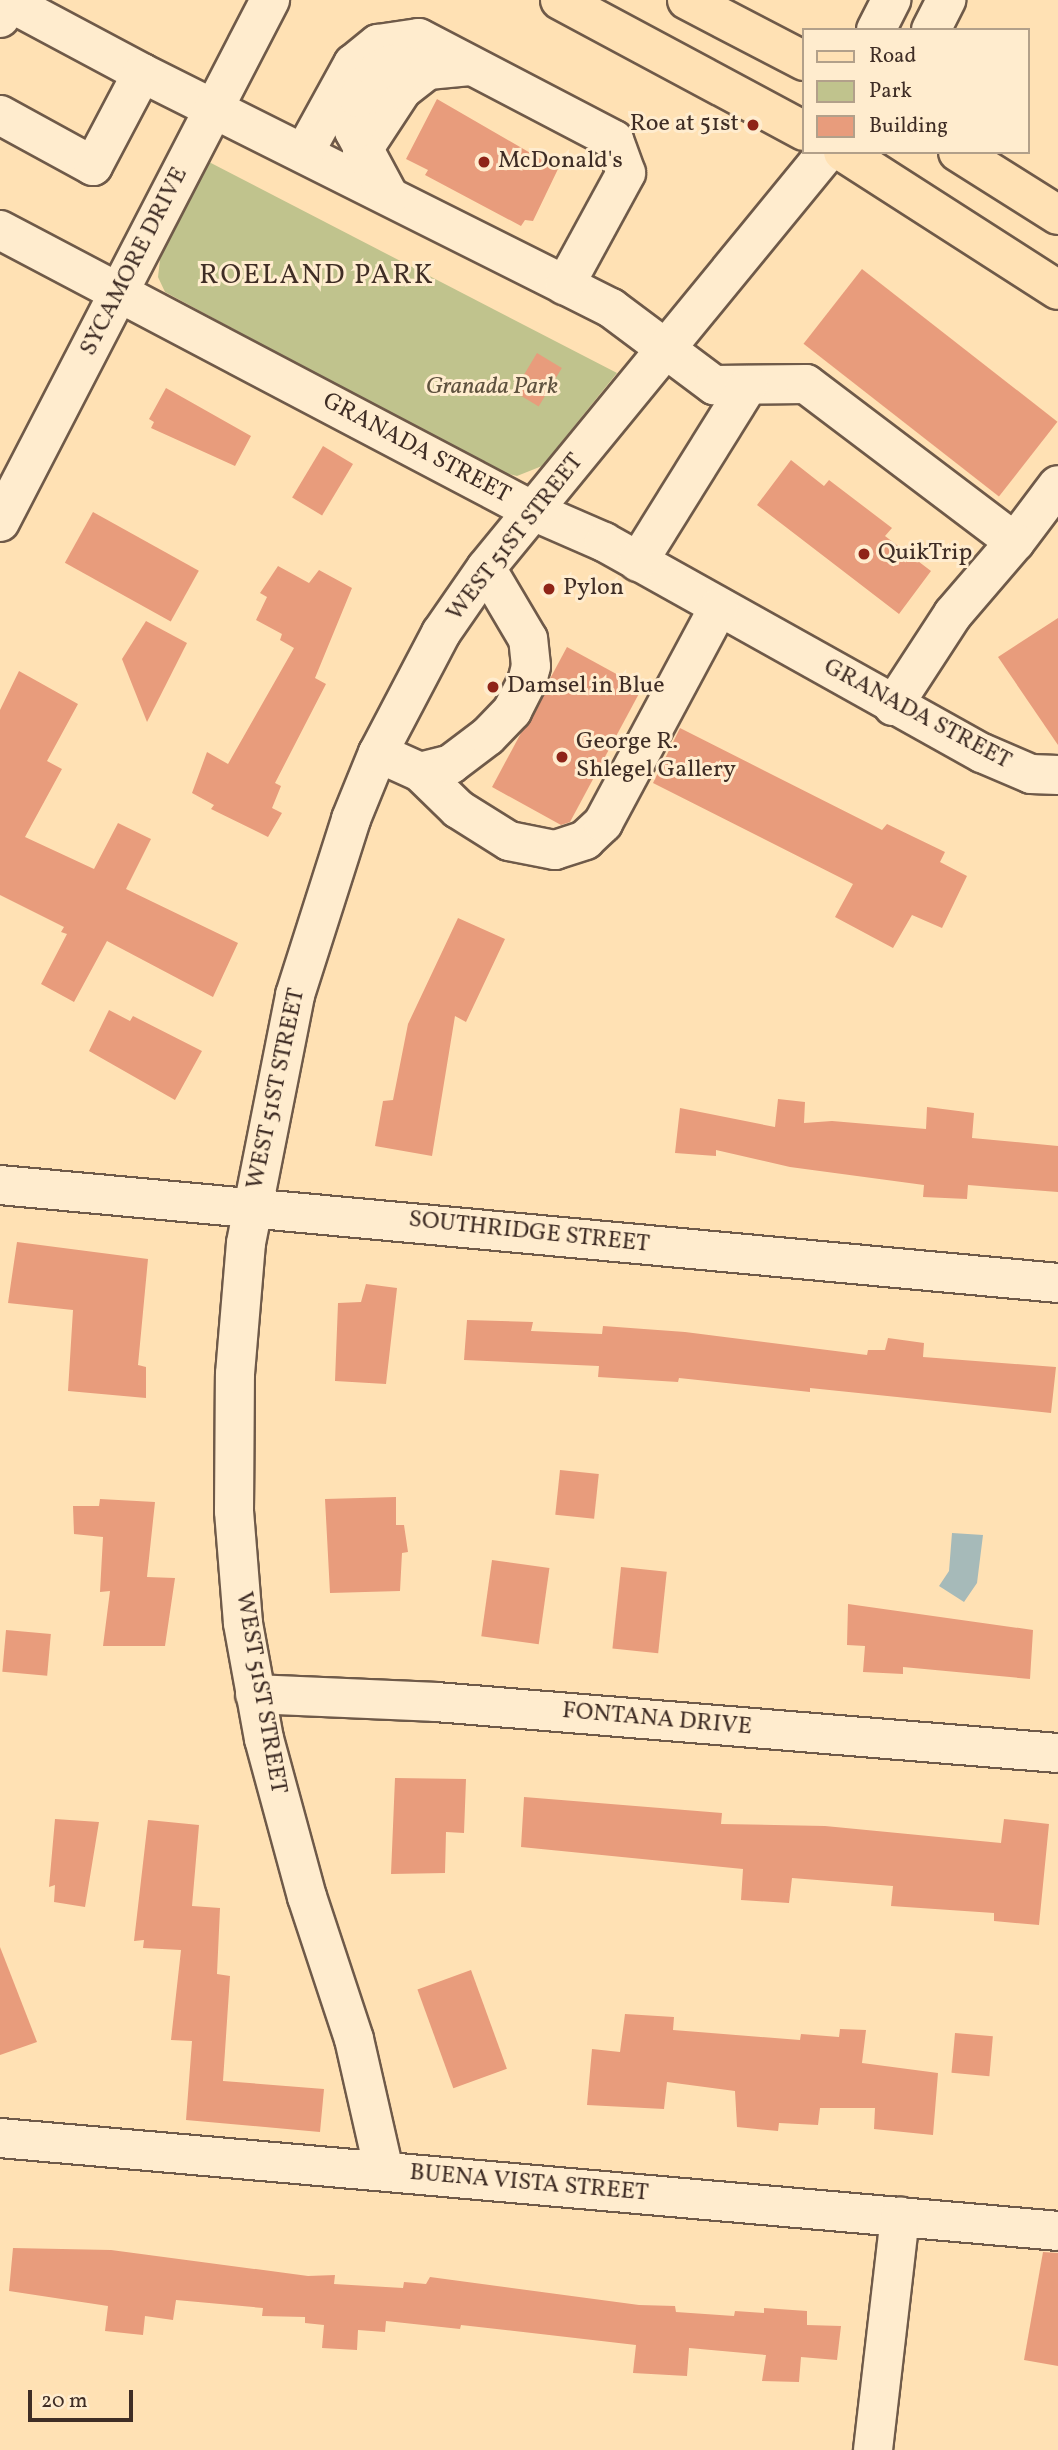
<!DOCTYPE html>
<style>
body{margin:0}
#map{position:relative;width:1058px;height:2450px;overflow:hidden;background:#ffe1b4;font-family:Vollkorn,serif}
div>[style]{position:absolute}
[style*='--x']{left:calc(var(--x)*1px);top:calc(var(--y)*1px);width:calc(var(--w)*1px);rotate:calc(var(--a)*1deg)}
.green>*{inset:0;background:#c0c38d}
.water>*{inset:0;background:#a6bab9}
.building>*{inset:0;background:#e89c7c;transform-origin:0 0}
.roads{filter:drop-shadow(2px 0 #6f5a49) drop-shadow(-2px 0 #6f5a49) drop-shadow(0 2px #6f5a49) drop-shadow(0 -2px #6f5a49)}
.minor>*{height:38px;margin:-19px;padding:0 19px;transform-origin:19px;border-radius:19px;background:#ffecce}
.major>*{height:38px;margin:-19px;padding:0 19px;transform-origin:19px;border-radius:19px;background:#ffe1b4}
.dots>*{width:19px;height:19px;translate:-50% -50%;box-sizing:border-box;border:4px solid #ffecce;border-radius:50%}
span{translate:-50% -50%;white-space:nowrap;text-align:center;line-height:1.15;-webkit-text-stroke:6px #ffecce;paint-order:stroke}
.poi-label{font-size:24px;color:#3f2d25}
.right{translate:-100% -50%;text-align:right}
.left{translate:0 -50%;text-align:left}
.street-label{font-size:24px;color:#3f2d25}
.park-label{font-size:24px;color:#5f523f;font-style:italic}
.quarter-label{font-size:28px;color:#3f2d25;letter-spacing:2px}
.legend{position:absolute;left:802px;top:28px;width:228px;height:126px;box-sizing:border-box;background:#ffecce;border:2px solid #b2a08a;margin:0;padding:9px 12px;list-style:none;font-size:21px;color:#3f2d25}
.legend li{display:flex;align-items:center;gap:14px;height:35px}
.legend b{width:35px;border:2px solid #b2a08a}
.scale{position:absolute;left:28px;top:2390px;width:105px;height:32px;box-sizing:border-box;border:4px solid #3f2d25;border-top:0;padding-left:9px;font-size:21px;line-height:24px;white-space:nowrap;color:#3f2d25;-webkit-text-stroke:5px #ffecce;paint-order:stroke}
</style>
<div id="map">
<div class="green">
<div style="clip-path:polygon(209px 162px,617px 373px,542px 466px,517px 476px,494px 470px,165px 292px,158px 277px,161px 251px)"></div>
</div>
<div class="water">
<div style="clip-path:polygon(952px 1533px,983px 1535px,977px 1583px,964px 1602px,939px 1586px,949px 1571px)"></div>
</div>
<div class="building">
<div style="clip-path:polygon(437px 99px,558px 169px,533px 221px,525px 220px,521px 226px,425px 175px,428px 170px,406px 159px)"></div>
<div style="left:862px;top:269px;width:248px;height:95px;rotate:38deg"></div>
<div style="left:537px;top:353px;width:29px;height:45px;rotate:31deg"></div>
<div style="clip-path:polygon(166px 388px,251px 436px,235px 466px,151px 428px,154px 422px,149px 419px)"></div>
<div style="left:323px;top:446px;width:35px;height:60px;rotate:31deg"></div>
<div style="clip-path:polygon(791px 460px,824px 486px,829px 480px,892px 528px,885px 536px,931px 571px,899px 614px,757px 505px)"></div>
<div style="left:93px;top:512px;width:121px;height:58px;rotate:29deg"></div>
<div style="clip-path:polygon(278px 566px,309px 583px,319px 570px,352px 588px,315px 678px,326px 684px,275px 783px,281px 786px,272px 808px,282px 813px,268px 837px,211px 809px,214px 805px,192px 793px,207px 752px,228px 764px,294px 648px,280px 640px,282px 634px,256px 620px,267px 597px,260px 593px)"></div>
<div style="clip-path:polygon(1058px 618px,1058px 745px,998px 657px)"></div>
<div style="clip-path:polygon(146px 621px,187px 643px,147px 722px,122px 659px)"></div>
<div style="clip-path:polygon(567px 647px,642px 688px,570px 822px,561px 825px,492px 787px)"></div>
<div style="clip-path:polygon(19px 671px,78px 704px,47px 761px,62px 769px,25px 837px,94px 869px,118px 823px,151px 839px,126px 889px,238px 943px,213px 997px,107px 941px,74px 1002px,41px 984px,67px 934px,61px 932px,64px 927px,0 895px,0 710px)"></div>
<div style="clip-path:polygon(680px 728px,882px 830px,887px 824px,945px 852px,940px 862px,967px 876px,942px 928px,912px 915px,893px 948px,835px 917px,853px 884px,653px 783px)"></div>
<div style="clip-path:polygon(458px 918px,505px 939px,466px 1022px,455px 1016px,432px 1156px,375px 1146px,383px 1101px,393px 1100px,408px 1024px)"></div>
<div style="clip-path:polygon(109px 1010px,130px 1021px,133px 1016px,202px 1051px,175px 1100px,89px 1051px)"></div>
<div style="clip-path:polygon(778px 1099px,805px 1102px,804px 1123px,832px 1121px,926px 1129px,927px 1107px,974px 1113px,972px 1138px,1058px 1146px,1058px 1192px,968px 1185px,967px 1199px,923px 1197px,924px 1185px,790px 1167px,716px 1150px,716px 1156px,675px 1153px,680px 1108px,775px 1127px)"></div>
<div style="clip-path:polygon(17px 1242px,148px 1259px,138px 1365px,146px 1367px,146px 1398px,68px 1391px,73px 1310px,8px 1303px)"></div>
<div style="clip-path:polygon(366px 1284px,397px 1288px,386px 1384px,335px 1381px,338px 1303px,361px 1302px)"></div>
<div style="clip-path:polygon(467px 1320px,533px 1322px,531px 1331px,602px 1334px,603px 1326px,685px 1332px,867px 1355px,868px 1350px,885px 1350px,888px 1338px,924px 1343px,923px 1357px,1056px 1367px,1051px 1413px,810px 1388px,810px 1392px,679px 1378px,678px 1382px,598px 1377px,599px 1366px,464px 1360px)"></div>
<div style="left:560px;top:1470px;width:39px;height:45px;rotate:6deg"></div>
<div style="clip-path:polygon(396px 1497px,396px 1525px,404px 1525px,408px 1552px,402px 1553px,400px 1591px,330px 1593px,325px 1499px)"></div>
<div style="clip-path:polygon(100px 1499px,155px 1502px,147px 1577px,175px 1578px,165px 1646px,103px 1646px,110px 1591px,100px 1592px,103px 1537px,74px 1534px,73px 1506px,99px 1506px)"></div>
<div style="left:492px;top:1560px;width:58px;height:77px;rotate:8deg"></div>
<div style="left:621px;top:1567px;width:46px;height:82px;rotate:6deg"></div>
<div style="clip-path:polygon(848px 1604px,1033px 1630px,1030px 1679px,903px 1667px,903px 1674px,863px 1672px,865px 1646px,847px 1645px)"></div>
<div style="left:6px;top:1630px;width:45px;height:42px;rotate:5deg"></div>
<div style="clip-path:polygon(395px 1778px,466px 1779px,464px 1833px,446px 1832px,445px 1873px,391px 1874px)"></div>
<div style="clip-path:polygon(524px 1797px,722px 1813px,721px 1824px,825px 1826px,1001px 1843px,1004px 1819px,1049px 1824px,1039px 1925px,994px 1921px,994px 1913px,891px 1906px,893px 1886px,792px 1878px,789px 1903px,741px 1900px,743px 1869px,521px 1847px)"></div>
<div style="clip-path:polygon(55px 1819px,99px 1822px,85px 1907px,54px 1902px,55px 1885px,49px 1887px)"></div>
<div style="clip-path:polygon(148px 1820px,199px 1825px,192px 1906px,220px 1908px,217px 1974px,230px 1976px,223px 2081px,324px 2089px,320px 2132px,186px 2120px,192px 2041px,171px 2040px,181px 1950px,143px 1948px,144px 1940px,134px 1941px)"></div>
<div style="clip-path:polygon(0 1947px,37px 2042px,0 2055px)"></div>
<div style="left:471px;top:1970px;width:105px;height:57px;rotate:70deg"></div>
<div style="clip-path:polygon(625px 2014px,674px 2017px,673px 2030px,800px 2040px,801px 2034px,839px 2037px,840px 2029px,866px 2030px,862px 2063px,938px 2073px,933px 2135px,874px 2129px,875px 2108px,820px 2108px,818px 2125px,779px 2123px,778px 2131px,737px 2127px,735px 2091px,667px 2082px,664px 2109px,587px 2105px,592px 2049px,620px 2052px)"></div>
<div style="left:955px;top:2033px;width:38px;height:40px;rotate:5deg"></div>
<div style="clip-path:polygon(13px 2248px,111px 2250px,308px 2276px,335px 2275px,334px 2284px,403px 2288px,404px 2282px,426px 2284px,430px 2277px,639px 2305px,675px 2306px,676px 2312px,734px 2316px,735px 2311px,764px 2313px,764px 2308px,807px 2311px,807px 2325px,841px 2326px,837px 2360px,801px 2357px,799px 2382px,762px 2381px,766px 2355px,689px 2348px,687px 2376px,633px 2373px,636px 2345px,461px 2325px,460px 2329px,386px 2321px,385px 2332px,358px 2330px,357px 2350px,322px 2348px,324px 2325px,305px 2323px,305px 2317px,262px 2316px,263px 2308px,176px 2300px,173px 2320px,145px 2316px,143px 2335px,105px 2331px,108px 2306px,9px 2291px)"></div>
<div style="clip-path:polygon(1043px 2252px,1058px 2253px,1058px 2366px,1024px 2360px)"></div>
</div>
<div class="roads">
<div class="minor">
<div style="--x:0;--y:18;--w:18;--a:-61"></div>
<div style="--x:9;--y:2;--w:151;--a:28.1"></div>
<div style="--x:876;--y:30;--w:34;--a:-63"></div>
<div style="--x:931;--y:30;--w:34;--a:-63"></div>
<div style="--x:0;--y:115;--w:106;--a:28.7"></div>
<div style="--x:93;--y:166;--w:105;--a:-62.2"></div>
<div style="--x:142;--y:73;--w:525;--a:26.61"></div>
<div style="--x:611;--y:308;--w:129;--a:36.8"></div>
<div style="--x:714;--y:385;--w:92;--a:-0.6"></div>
<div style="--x:806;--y:384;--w:262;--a:37.1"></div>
<div style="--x:1015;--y:542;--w:71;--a:-53"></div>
<div style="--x:362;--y:151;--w:73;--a:-56.7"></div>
<div style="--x:402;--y:90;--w:33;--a:-38"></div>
<div style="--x:304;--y:153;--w:102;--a:-61.2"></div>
<div style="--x:353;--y:64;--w:32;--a:-39"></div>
<div style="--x:378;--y:44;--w:41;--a:-8.3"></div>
<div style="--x:419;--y:38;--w:220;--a:27.6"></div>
<div style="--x:614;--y:140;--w:35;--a:70"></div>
<div style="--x:626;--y:173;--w:128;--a:118.6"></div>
<div style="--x:389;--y:196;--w:74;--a:-118.3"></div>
<div style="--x:354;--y:131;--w:33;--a:-83"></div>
<div style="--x:358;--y:98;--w:33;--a:-55"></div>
<div style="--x:377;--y:71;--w:16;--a:-27"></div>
<div style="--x:391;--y:64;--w:37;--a:9"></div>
<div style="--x:428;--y:70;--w:42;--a:-5.4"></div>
<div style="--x:0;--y:230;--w:605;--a:27.79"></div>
<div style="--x:535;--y:512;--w:75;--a:23.5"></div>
<div style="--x:604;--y:542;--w:433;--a:29.2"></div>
<div style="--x:982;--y:753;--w:53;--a:23.2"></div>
<div style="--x:1031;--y:774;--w:27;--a:2"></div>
<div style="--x:0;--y:522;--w:588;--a:-62.65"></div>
<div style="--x:638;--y:562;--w:208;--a:-58.1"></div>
<div style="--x:893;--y:706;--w:110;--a:-56.9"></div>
<div style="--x:953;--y:614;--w:95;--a:-49.3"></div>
<div style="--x:378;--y:753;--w:46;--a:24.3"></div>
<div style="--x:420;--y:772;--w:53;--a:44.2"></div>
<div style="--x:458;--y:809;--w:60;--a:32.1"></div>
<div style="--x:509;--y:841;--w:47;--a:11.1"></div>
<div style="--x:555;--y:850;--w:32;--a:-18"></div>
<div style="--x:585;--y:840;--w:25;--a:-43"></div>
<div style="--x:603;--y:823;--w:245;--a:-61.8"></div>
<div style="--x:420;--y:772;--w:32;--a:-14"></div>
<div style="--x:451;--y:764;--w:46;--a:-37.1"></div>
<div style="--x:488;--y:736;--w:35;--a:-46"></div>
<div style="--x:512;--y:711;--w:33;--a:-63"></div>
<div style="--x:527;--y:682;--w:16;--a:-76"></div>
<div style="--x:531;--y:666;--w:27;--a:-96"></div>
<div style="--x:528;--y:639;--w:82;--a:-120.6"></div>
<div style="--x:0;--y:1185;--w:1063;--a:5.29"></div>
<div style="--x:255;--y:1694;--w:181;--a:2.5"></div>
<div style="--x:436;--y:1702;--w:624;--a:4.69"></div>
<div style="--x:0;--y:2138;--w:1062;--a:5.02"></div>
<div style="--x:384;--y:2171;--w:135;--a:-102.8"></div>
<div style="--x:354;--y:2039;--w:150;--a:-108.3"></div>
<div style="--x:307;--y:1897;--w:164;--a:-105.2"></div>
<div style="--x:264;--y:1739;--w:118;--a:-100.3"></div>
<div style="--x:243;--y:1623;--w:112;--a:-94.6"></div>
<div style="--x:234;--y:1511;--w:137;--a:-89.6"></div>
<div style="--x:235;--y:1374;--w:131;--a:-85.2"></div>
<div style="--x:246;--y:1243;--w:253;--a:-78.8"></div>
<div style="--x:295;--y:995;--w:185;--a:-72.3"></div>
<div style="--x:351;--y:819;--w:71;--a:-67.8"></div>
<div style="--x:378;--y:753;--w:136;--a:-62.3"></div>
<div style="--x:441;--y:633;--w:79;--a:-55.3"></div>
<div style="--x:486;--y:568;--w:538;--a:-50.66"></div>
<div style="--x:873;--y:2450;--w:235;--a:-83.4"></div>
</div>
<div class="major">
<div style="--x:560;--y:0;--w:277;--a:28.2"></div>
<div style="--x:687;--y:0;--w:132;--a:27.5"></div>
<div style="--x:843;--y:152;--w:255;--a:32.7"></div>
<div style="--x:958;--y:152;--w:118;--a:32.2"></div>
</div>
</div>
<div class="dots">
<div style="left:753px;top:125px;background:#8f2418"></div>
<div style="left:484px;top:162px;background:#8f2418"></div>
<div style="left:864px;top:554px;background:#8f2418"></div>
<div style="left:549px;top:589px;background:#8f2418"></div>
<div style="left:493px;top:687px;background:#8f2418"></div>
<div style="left:562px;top:757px;background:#8f2418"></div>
</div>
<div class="poi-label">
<span class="right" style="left:739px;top:125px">Roe at 51st</span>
<span class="left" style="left:498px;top:162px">McDonald's</span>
<span class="left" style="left:878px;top:554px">QuikTrip</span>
<span class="left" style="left:563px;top:589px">Pylon</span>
<span class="left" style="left:507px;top:687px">Damsel in Blue</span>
<span class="left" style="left:576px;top:757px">George R.<br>Shlegel Gallery</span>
</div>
<div class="street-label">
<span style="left:135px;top:262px;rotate:-63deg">SYCAMORE DRIVE</span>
<span style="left:416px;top:449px;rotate:28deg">GRANADA STREET</span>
<span style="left:516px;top:538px;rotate:-52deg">WEST 51ST STREET</span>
<span style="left:917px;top:715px;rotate:28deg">GRANADA STREET</span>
<span style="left:277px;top:1089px;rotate:-78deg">WEST 51ST STREET</span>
<span style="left:529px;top:1233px;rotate:6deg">SOUTHRIDGE STREET</span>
<span style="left:260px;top:1693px;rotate:80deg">WEST 51ST STREET</span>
<span style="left:657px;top:1720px;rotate:5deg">FONTANA DRIVE</span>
<span style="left:529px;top:2184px;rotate:5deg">BUENA VISTA STREET</span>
</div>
<div class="park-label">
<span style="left:492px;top:388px">Granada Park</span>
</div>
<div class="quarter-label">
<span style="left:317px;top:276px">ROELAND PARK</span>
</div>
<ul class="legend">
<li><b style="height:9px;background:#ffe1b4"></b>Road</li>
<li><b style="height:19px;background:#c0c38d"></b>Park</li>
<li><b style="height:19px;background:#e89c7c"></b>Building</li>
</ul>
<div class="scale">20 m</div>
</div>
